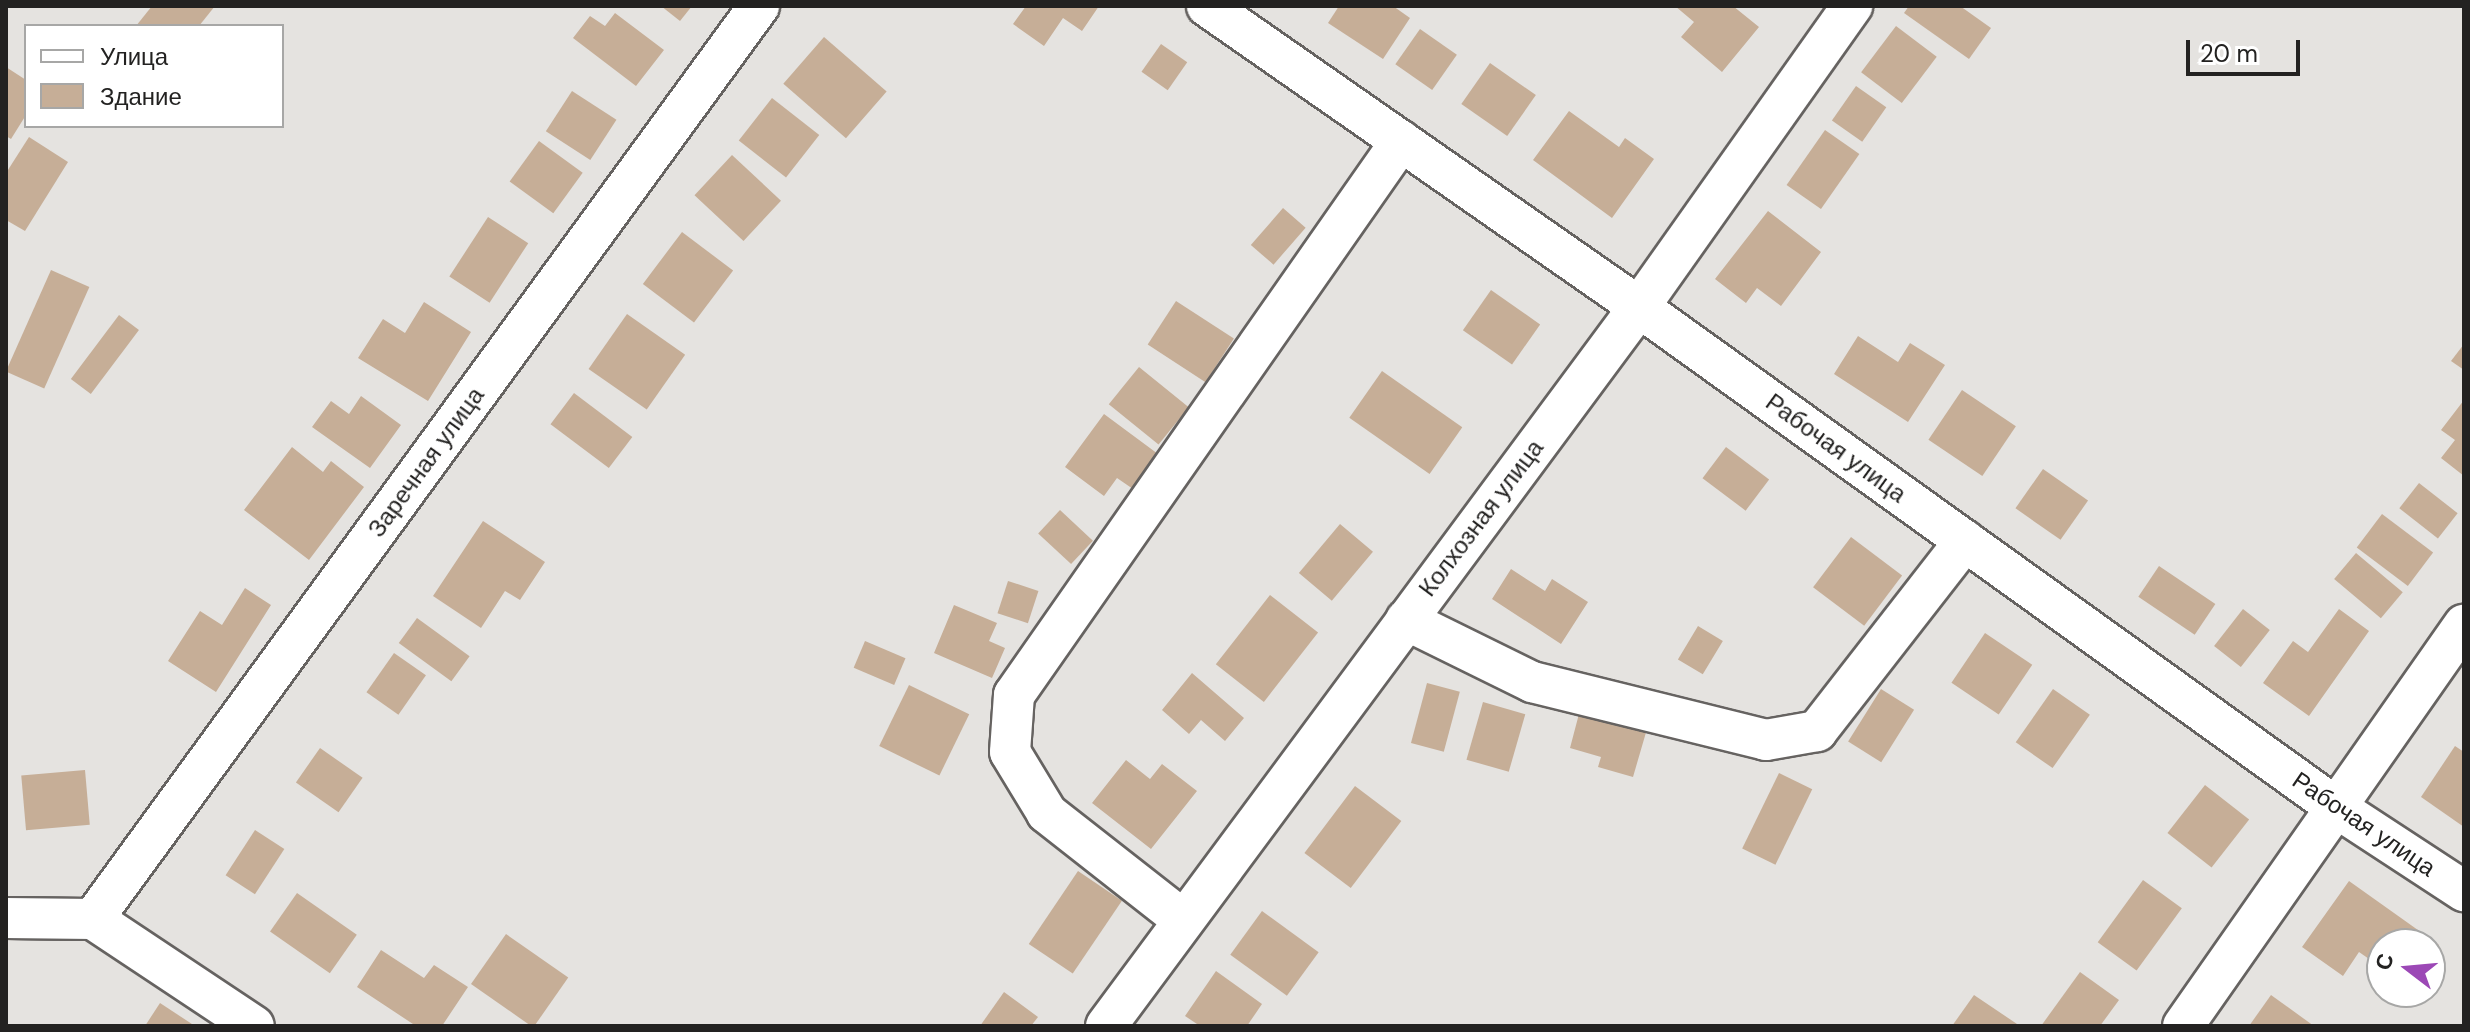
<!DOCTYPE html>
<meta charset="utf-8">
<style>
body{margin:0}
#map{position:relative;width:2470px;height:1032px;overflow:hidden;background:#e5e3e0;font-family:"DM Sans",sans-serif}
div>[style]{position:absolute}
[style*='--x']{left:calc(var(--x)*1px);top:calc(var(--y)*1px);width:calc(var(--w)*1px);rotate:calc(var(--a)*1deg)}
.building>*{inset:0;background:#c6ae97;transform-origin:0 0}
.roads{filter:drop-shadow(2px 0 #666361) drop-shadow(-2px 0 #666361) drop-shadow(0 2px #666361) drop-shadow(0 -2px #666361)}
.minor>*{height:40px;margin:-20px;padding:0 20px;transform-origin:20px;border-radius:20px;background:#fff}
span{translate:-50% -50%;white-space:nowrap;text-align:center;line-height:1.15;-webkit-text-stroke:7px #fff;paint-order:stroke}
.street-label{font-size:24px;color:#232221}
.frame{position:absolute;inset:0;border:8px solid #232221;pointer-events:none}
.legend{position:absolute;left:24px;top:24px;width:260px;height:104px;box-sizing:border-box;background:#fff;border:2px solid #a7a7a6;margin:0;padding:10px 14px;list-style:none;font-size:24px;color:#232221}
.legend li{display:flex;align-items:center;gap:16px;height:40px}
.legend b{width:40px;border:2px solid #a7a7a6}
.north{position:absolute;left:2366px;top:928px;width:80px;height:80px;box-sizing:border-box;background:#fff;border:2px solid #a7a7a6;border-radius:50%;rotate:286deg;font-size:22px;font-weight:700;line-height:32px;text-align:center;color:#232221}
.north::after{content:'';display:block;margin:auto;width:28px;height:36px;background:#9c48b6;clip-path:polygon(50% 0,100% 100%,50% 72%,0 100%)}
.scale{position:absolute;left:2186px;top:40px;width:114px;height:36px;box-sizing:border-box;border:4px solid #232221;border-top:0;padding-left:10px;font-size:24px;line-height:28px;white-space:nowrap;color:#232221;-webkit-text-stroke:6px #fff;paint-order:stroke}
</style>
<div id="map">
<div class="building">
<div style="clip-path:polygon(152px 6px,215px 6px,199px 26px,136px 26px)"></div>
<div style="clip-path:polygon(661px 6px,692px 6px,680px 21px)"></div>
<div style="clip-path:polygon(1026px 6px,1099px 6px,1082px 31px,1063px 18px,1044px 46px,1013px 24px)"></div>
<div style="clip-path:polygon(1339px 6px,1393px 6px,1410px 18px,1383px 59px,1328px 23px)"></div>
<div style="clip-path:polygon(1675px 6px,1733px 6px,1759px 27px,1722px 72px,1681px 37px,1694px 22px)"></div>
<div style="clip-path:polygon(1909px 6px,1960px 6px,1991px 28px,1969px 59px,1904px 13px)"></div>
<div style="clip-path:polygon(615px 13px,664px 50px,636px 86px,573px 38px,590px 16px,605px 26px)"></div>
<div style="left:1896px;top:26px;width:51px;height:58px;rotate:37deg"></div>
<div style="left:1420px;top:29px;width:45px;height:43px;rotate:35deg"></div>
<div style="left:824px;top:37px;width:83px;height:62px;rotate:41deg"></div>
<div style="left:1161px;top:44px;width:32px;height:34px;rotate:35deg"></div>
<div style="left:1490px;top:63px;width:56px;height:50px;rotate:35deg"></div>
<div style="clip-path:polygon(6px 67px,26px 80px,26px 115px,11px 139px,6px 136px)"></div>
<div style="left:1856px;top:86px;width:37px;height:42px;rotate:35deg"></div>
<div style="left:572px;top:91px;width:53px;height:48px;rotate:33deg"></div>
<div style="left:772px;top:98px;width:60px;height:54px;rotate:38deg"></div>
<div style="clip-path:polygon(1569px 111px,1619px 147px,1625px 138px,1654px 159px,1612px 218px,1533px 160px)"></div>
<div style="left:1825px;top:130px;width:42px;height:67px;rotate:35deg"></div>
<div style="clip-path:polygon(29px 137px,68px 162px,25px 231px,6px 220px,6px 173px)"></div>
<div style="left:539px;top:141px;width:54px;height:50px;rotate:36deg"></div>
<div style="left:732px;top:155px;width:67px;height:55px;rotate:43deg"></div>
<div style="left:1283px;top:208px;width:30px;height:49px;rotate:41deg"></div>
<div style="clip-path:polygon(1768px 211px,1821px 252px,1781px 306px,1757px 288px,1746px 303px,1715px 279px)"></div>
<div style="left:488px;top:217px;width:48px;height:71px;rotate:33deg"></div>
<div style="left:682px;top:232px;width:64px;height:65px;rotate:37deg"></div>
<div style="left:51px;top:270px;width:42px;height:111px;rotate:24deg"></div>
<div style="left:1491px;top:290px;width:60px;height:49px;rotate:35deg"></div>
<div style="left:1176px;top:301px;width:69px;height:52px;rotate:33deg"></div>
<div style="clip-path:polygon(424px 302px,471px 332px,428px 401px,358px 358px,383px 319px,405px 333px)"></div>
<div style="left:627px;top:314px;width:71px;height:67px;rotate:35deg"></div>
<div style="left:119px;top:315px;width:25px;height:80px;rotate:37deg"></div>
<div style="clip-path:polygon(1858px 336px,1898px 362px,1910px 343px,1945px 365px,1908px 422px,1834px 374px)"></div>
<div style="clip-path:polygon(2464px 344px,2464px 370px,2451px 361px)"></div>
<div style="left:1139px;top:367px;width:64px;height:48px;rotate:39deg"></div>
<div style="left:1382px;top:371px;width:98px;height:57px;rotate:35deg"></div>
<div style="left:1962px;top:390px;width:65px;height:60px;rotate:34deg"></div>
<div style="left:574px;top:393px;width:73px;height:39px;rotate:37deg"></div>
<div style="clip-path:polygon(361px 396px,401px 425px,370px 468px,312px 427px,331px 401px,349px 414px)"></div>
<div style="clip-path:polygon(2464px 400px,2464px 476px,2441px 458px,2455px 440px,2441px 430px)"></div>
<div style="clip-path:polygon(1104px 414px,1158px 454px,1133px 489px,1117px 478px,1104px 496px,1065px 467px)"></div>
<div style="clip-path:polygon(292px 447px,323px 472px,331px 461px,364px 487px,309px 560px,244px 510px)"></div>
<div style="left:1726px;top:447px;width:54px;height:39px;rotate:37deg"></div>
<div style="left:2043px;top:469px;width:55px;height:48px;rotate:35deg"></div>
<div style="left:2419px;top:483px;width:49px;height:32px;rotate:38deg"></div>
<div style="left:1060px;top:510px;width:45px;height:32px;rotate:43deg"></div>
<div style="left:2382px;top:514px;width:64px;height:42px;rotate:37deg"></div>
<div style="clip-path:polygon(483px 521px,545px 562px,520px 600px,505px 591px,481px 628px,433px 596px)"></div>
<div style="left:1340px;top:524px;width:43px;height:64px;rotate:40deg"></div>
<div style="left:1851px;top:537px;width:64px;height:63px;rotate:37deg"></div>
<div style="left:2356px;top:553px;width:61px;height:34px;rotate:40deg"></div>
<div style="left:2159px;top:566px;width:68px;height:37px;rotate:34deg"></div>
<div style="clip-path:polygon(1511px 569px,1545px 591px,1552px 579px,1588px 602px,1561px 644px,1492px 599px)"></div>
<div style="left:1008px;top:581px;width:32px;height:34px;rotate:18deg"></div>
<div style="clip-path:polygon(245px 588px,271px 605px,216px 692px,168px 661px,200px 611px,222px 625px)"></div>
<div style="left:1270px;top:595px;width:61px;height:88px;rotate:38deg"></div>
<div style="clip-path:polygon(954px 605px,997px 623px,989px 641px,1005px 648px,992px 678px,934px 653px)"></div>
<div style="left:2243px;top:609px;width:34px;height:47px;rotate:38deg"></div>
<div style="clip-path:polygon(2339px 609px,2369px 631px,2309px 716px,2263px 683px,2293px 641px,2308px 652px)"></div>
<div style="left:417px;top:618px;width:65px;height:31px;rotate:36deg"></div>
<div style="left:1698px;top:626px;width:29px;height:39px;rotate:31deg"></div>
<div style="left:1985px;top:633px;width:57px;height:60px;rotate:34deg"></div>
<div style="left:865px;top:641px;width:44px;height:29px;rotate:23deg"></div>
<div style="left:394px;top:653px;width:39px;height:48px;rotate:35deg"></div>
<div style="clip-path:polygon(1192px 673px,1244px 718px,1225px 741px,1201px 720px,1189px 734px,1162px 710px)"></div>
<div style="left:1427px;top:683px;width:34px;height:62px;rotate:15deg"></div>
<div style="left:909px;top:685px;width:67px;height:68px;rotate:26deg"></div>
<div style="left:1881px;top:689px;width:39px;height:62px;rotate:32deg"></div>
<div style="left:2053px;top:689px;width:45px;height:65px;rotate:35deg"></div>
<div style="left:1483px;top:702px;width:44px;height:60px;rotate:16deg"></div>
<div style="clip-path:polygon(1580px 710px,1647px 729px,1633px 777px,1598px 767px,1601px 757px,1570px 748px)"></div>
<div style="clip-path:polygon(2455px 746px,2464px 752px,2464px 827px,2421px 797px)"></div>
<div style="left:320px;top:748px;width:52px;height:42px;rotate:35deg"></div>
<div style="clip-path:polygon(1126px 760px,1150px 779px,1162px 764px,1197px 791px,1151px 849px,1092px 803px)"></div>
<div style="left:85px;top:770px;width:55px;height:64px;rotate:85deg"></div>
<div style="left:1779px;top:773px;width:37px;height:84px;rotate:26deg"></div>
<div style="left:2205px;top:785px;width:56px;height:61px;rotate:38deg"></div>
<div style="left:1355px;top:786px;width:58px;height:84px;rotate:37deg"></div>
<div style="left:255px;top:830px;width:35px;height:54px;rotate:33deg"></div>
<div style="left:1078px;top:871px;width:53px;height:88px;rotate:34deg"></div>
<div style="left:2143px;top:880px;width:48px;height:77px;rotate:36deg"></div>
<div style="clip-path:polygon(2349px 881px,2439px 945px,2430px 958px,2430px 944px,2382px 944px,2382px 968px,2359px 952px,2343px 976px,2302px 947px)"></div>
<div style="left:297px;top:893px;width:73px;height:47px;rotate:35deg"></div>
<div style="left:1262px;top:911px;width:70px;height:54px;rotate:36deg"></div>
<div style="left:506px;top:934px;width:76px;height:61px;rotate:35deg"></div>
<div style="clip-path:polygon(381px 950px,424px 978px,434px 965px,468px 987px,442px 1026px,416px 1026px,357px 987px)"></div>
<div style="clip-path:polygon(1216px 971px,1262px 1004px,1247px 1026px,1200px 1026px,1185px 1016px)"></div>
<div style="clip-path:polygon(2080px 972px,2119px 1000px,2100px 1026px,2041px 1026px)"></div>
<div style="clip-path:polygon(1004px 992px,1038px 1017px,1031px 1026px,980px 1026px)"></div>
<div style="clip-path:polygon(1974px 995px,2020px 1026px,1952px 1026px)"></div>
<div style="clip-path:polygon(2271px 995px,2314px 1026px,2249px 1026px)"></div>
<div style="clip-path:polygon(160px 1003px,195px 1026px,145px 1026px)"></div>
</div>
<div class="roads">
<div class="minor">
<div style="--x:1207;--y:6;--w:527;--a:34.87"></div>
<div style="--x:1639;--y:307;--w:859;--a:35.67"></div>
<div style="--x:2337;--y:808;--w:152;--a:33.2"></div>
<div style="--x:1406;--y:620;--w:140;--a:26.2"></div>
<div style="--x:1532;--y:682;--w:241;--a:13.9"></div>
<div style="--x:1766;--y:740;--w:52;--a:-10"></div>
<div style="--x:1817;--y:731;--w:241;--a:-52.1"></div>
<div style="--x:6;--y:918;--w:87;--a:0.7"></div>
<div style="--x:93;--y:919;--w:193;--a:33.6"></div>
<div style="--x:93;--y:919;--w:1130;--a:-53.89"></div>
<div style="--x:1182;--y:919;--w:172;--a:-141.9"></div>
<div style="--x:1047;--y:813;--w:71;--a:-121.2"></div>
<div style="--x:1010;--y:752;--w:57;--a:-86"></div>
<div style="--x:1014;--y:695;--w:676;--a:-55.06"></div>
<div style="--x:1106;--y:1026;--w:895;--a:-53.45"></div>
<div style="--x:1639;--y:307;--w:369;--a:-54.7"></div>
<div style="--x:2183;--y:1026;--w:490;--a:-55"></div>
</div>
</div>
<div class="street-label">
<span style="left:1836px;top:448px;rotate:36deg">Рабочая улица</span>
<span style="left:426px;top:462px;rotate:-54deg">Заречная улица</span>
<span style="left:1481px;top:518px;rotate:-53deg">Колхозная улица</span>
<span style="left:2364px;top:824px;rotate:34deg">Рабочая улица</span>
</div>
<div class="frame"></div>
<ul class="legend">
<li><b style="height:10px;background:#fff"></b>Улица</li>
<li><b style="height:22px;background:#c6ae97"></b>Здание</li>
</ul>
<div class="north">С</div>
<div class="scale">20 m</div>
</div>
